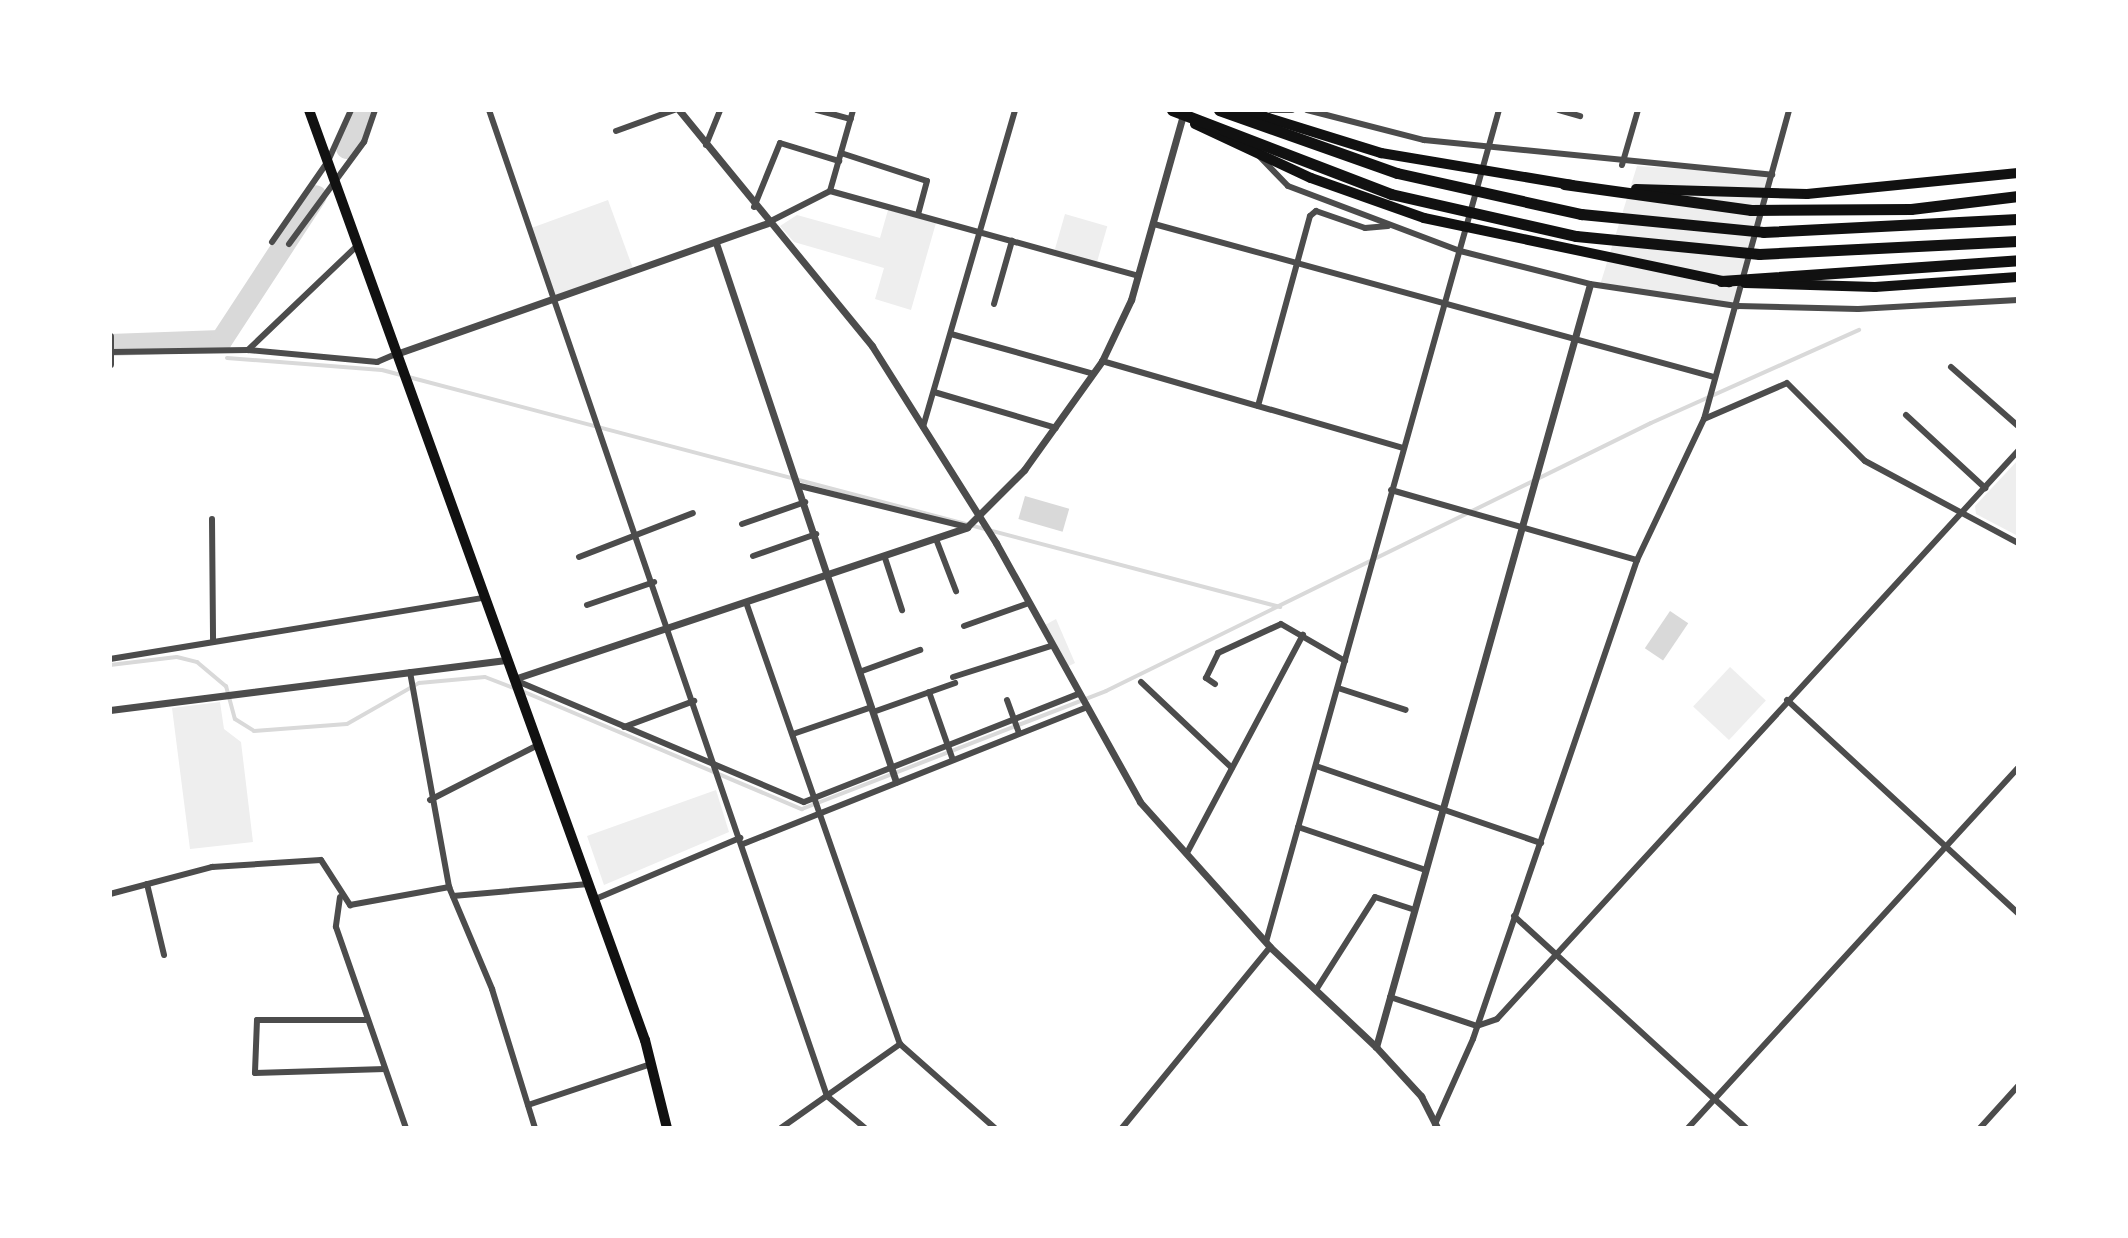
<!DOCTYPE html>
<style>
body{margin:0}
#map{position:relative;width:2128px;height:1238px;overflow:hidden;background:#fff;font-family:"Titillium Web",sans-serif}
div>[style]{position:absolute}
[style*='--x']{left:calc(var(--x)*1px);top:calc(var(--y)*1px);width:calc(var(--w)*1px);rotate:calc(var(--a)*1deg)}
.green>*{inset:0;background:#eee;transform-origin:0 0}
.water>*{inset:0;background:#d9d9d9;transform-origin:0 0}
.stream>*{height:4px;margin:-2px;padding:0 2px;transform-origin:2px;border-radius:2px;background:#d9d9d9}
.river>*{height:22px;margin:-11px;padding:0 11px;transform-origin:11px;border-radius:11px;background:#d9d9d9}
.minor>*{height:6px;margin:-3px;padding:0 3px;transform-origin:3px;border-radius:3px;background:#4c4c4c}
.tertiary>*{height:7px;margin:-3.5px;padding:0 3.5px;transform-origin:3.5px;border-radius:3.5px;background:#4c4c4c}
.trunk>*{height:10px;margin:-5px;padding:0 5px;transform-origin:5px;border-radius:5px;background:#111}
.motorway>*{height:11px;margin:-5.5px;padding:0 5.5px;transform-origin:5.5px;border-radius:5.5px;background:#111}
span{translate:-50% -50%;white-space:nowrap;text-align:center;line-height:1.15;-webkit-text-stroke:6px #fff;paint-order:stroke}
.frame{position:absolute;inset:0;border:112px solid #fff;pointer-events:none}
</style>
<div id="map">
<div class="green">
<div style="clip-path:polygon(1637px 166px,1772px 175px,1738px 306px,1600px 285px)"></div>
<div style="left:608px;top:200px;width:77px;height:83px;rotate:70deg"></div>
<div style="clip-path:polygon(888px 210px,936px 223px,911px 310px,875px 299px,884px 268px,794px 242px,780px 226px,797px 215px,880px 238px)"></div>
<div style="left:1065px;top:214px;width:44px;height:41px;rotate:16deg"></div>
<div style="clip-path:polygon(2018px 460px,2018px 536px,1976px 514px,1975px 506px)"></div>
<div style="clip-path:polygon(1056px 619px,1075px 663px,1067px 667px,1045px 625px)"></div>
<div style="left:1730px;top:667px;width:49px;height:54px;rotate:43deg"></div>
<div style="clip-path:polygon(220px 702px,224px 729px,241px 742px,253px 842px,190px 849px,172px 708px)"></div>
<div style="clip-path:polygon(716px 790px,729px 832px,604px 885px,587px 836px)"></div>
</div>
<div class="water">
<div style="left:1025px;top:496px;width:46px;height:24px;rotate:16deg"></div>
<div style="left:1670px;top:611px;width:22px;height:45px;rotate:34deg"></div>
</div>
<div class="stream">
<div style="--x:221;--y:341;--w:9;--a:72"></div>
<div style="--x:227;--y:358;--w:155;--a:4.4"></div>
<div style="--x:382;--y:370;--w:929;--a:14.78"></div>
<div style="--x:110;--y:665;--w:67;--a:-6.8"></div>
<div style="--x:177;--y:657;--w:21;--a:14"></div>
<div style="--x:197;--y:662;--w:38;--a:40"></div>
<div style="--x:226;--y:686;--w:34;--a:75"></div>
<div style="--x:235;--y:719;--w:22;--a:32"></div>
<div style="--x:254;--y:731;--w:93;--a:-4.3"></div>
<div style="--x:347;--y:724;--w:83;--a:-29.7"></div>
<div style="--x:419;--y:683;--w:66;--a:-5.2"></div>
<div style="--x:485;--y:677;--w:31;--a:21"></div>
<div style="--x:522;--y:691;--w:304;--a:22.9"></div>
<div style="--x:802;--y:809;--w:326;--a:-21.2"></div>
<div style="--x:1106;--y:691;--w:607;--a:-26.19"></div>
<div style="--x:1651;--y:423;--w:228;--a:-24.1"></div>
</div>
<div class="river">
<div style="--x:347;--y:148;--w:42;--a:-64.7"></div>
<div style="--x:110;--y:345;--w:111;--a:-2.1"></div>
<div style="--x:221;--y:341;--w:173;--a:-56.8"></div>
</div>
<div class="minor">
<div style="--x:489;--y:110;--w:1042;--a:71.08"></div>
<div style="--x:827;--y:1096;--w:50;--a:40.1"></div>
<div style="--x:817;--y:110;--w:35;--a:15"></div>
<div style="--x:1271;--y:110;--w:21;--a:0"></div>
<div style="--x:1307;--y:110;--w:121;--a:14.4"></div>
<div style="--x:1424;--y:140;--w:350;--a:5.7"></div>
<div style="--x:1559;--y:110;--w:22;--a:16"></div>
<div style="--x:616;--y:131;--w:62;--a:-19.9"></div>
<div style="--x:706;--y:145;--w:38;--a:-68"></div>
<div style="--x:841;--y:153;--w:90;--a:18"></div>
<div style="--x:927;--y:181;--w:34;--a:105"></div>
<div style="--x:1260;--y:157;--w:40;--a:46"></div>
<div style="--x:1288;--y:186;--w:184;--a:20.7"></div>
<div style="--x:1460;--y:251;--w:134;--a:14.2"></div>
<div style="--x:1590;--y:284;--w:150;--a:8.5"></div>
<div style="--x:1738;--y:306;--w:120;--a:1.4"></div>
<div style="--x:1858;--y:309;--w:160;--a:-3.2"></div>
<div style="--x:1622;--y:165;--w:57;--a:-73.8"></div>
<div style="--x:830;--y:191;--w:320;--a:15.4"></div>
<div style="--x:754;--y:207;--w:69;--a:-67.9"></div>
<div style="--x:780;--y:143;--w:62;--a:17"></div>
<div style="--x:769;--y:222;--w:68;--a:-26.9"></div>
<div style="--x:830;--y:191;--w:84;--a:-74.1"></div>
<div style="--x:1154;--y:224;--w:581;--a:15.28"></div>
<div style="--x:272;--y:242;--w:98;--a:-55.3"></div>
<div style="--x:328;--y:161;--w:56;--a:-65.7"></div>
<div style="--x:289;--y:244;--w:127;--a:-53.7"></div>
<div style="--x:364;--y:142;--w:34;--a:-71"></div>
<div style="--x:994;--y:304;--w:66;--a:-74.1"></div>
<div style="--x:951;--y:334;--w:148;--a:15.6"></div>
<div style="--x:248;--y:350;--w:151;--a:-43.7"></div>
<div style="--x:111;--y:352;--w:137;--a:-0.8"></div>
<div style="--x:248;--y:350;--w:130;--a:5.3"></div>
<div style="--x:377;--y:362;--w:21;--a:-23"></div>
<div style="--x:1102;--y:361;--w:313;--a:16.1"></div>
<div style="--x:1951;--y:367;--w:89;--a:41.4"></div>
<div style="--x:934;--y:392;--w:127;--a:16.4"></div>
<div style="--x:1258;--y:406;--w:197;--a:-74.7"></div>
<div style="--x:1310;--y:216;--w:8;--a:-40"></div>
<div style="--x:1316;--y:211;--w:52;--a:19.1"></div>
<div style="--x:1365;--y:228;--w:23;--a:-5"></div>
<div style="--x:1906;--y:415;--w:108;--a:42.7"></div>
<div style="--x:1704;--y:419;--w:90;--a:-23.4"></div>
<div style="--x:1787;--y:383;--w:110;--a:45"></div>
<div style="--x:1865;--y:461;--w:174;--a:28.2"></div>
<div style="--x:923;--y:427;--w:330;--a:-73.8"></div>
<div style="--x:800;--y:486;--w:172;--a:13.8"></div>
<div style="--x:1391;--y:490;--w:256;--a:15.9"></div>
<div style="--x:212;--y:519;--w:123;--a:89.5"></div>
<div style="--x:742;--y:524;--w:67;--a:-19.2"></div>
<div style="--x:936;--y:539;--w:56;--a:69"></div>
<div style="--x:753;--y:556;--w:67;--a:-19.2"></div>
<div style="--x:579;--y:557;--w:122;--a:-21.1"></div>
<div style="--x:885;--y:558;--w:55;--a:71.9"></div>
<div style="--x:587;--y:605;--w:71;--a:-18.9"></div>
<div style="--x:747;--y:605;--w:465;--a:70.8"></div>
<div style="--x:900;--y:1044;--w:127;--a:41.5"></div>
<div style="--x:964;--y:626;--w:69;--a:-19.5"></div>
<div style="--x:110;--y:659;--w:378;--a:-9.3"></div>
<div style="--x:862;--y:671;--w:62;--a:-19.9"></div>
<div style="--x:410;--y:672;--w:219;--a:79.7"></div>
<div style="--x:449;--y:887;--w:111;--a:67.1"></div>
<div style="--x:492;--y:989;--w:145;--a:72.8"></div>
<div style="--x:953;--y:677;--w:103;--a:-17.6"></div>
<div style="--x:517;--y:681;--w:311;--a:22.9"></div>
<div style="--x:804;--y:802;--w:295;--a:-21.5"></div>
<div style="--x:1141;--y:682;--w:125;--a:43.4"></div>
<div style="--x:1215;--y:684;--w:11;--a:-146"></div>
<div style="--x:1206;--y:678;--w:28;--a:-64"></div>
<div style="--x:1218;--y:653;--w:69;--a:-24.7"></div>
<div style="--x:1281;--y:624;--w:74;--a:30"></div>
<div style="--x:1338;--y:688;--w:71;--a:17.9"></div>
<div style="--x:929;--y:692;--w:72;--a:70.6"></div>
<div style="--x:1007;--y:700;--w:35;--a:70"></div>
<div style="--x:1787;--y:700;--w:314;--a:42.7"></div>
<div style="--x:876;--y:711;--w:84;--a:-19.5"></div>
<div style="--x:624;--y:727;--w:75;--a:-20.4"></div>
<div style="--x:793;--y:734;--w:83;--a:-18.9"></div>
<div style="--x:1316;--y:766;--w:238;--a:18.9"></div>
<div style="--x:430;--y:800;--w:119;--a:-27"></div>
<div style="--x:1298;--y:827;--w:135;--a:18.6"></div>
<div style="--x:743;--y:844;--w:370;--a:-21.7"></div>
<div style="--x:1188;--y:851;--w:245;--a:-62"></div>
<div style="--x:147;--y:884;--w:73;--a:76.5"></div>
<div style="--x:110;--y:894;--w:106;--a:-14.8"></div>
<div style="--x:212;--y:867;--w:109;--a:-3.7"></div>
<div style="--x:321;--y:860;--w:54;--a:57.2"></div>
<div style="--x:350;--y:905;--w:101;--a:-10.3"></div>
<div style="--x:453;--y:896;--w:136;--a:-5.1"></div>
<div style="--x:340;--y:897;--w:30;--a:98"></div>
<div style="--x:336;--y:927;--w:213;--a:70.8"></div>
<div style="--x:593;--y:900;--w:160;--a:-22.9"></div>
<div style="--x:1514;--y:916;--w:314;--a:42.4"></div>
<div style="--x:1266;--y:942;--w:864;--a:-74.36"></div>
<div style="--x:1316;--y:990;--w:110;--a:-57.6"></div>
<div style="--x:1375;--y:897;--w:42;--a:18"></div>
<div style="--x:1390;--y:997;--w:92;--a:18.4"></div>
<div style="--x:1477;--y:1026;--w:21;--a:-19"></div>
<div style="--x:1497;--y:1019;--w:771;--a:-47.47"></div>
<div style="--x:367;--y:1020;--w:110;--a:180"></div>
<div style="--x:257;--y:1020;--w:53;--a:92.2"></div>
<div style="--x:255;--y:1073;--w:130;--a:-1.8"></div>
<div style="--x:528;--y:1105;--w:130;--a:-18.4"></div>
<div style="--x:1435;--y:1124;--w:93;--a:-65.9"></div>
<div style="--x:1473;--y:1039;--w:506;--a:-71.1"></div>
<div style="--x:1637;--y:560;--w:156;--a:-64.6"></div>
<div style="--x:1704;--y:419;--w:320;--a:-74.6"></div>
<div style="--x:781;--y:1128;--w:146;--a:-35.2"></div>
<div style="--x:1122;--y:1128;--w:234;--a:-50.7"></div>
<div style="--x:1688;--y:1128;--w:488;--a:-47.5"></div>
<div style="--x:1980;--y:1128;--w:57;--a:-47.9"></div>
</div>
<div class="tertiary">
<div style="--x:679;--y:110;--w:305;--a:50.7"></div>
<div style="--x:872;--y:346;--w:233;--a:57.8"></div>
<div style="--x:996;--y:543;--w:296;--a:60.9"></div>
<div style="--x:1140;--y:802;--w:195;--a:48.1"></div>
<div style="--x:1270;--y:947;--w:146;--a:43.3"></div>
<div style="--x:1376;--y:1047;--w:67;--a:47.4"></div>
<div style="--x:1421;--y:1096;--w:36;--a:63"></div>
<div style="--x:716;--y:243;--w:568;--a:71.53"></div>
<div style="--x:110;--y:336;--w:28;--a:90"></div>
<div style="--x:396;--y:354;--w:394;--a:-19.4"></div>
<div style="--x:514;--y:679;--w:478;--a:-18.5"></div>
<div style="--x:967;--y:527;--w:81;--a:-45"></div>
<div style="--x:1024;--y:470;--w:134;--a:-54.4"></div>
<div style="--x:1102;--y:361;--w:68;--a:-64.6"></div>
<div style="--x:1131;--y:300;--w:196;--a:-74.3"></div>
<div style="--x:110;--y:710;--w:399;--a:-7.2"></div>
<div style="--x:1376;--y:1047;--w:792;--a:-74.33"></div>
</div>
<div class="trunk">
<div style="--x:309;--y:110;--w:989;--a:70.14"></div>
<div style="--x:645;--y:1040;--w:91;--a:76"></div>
<div style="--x:1243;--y:110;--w:145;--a:17.3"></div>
<div style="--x:1381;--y:153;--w:194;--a:9.5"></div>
<div style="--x:1195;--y:124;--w:128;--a:25"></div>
<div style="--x:1311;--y:178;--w:120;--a:19.5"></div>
<div style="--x:1424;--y:218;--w:312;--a:11.9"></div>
<div style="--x:1636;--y:189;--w:171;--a:1.7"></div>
<div style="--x:1807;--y:194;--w:212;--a:-5.7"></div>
<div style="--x:1745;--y:283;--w:130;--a:1.8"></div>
<div style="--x:1875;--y:287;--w:143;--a:-4"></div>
</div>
<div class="motorway">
<div style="--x:1172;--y:110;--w:235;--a:21"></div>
<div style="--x:1391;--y:194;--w:190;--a:12.8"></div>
<div style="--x:1576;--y:236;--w:184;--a:5.6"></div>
<div style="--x:1759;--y:254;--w:259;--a:-2.9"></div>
<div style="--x:1219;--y:110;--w:189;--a:19.5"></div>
<div style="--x:1397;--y:173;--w:189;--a:12.6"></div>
<div style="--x:1581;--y:214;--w:183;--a:5.6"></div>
<div style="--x:1763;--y:232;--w:255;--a:-2.9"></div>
<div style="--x:1564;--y:184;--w:189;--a:7.9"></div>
<div style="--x:1751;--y:210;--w:160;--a:-0.4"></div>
<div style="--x:1911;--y:209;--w:108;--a:-6.9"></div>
<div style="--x:1721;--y:281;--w:298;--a:-4"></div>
</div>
<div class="frame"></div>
</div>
